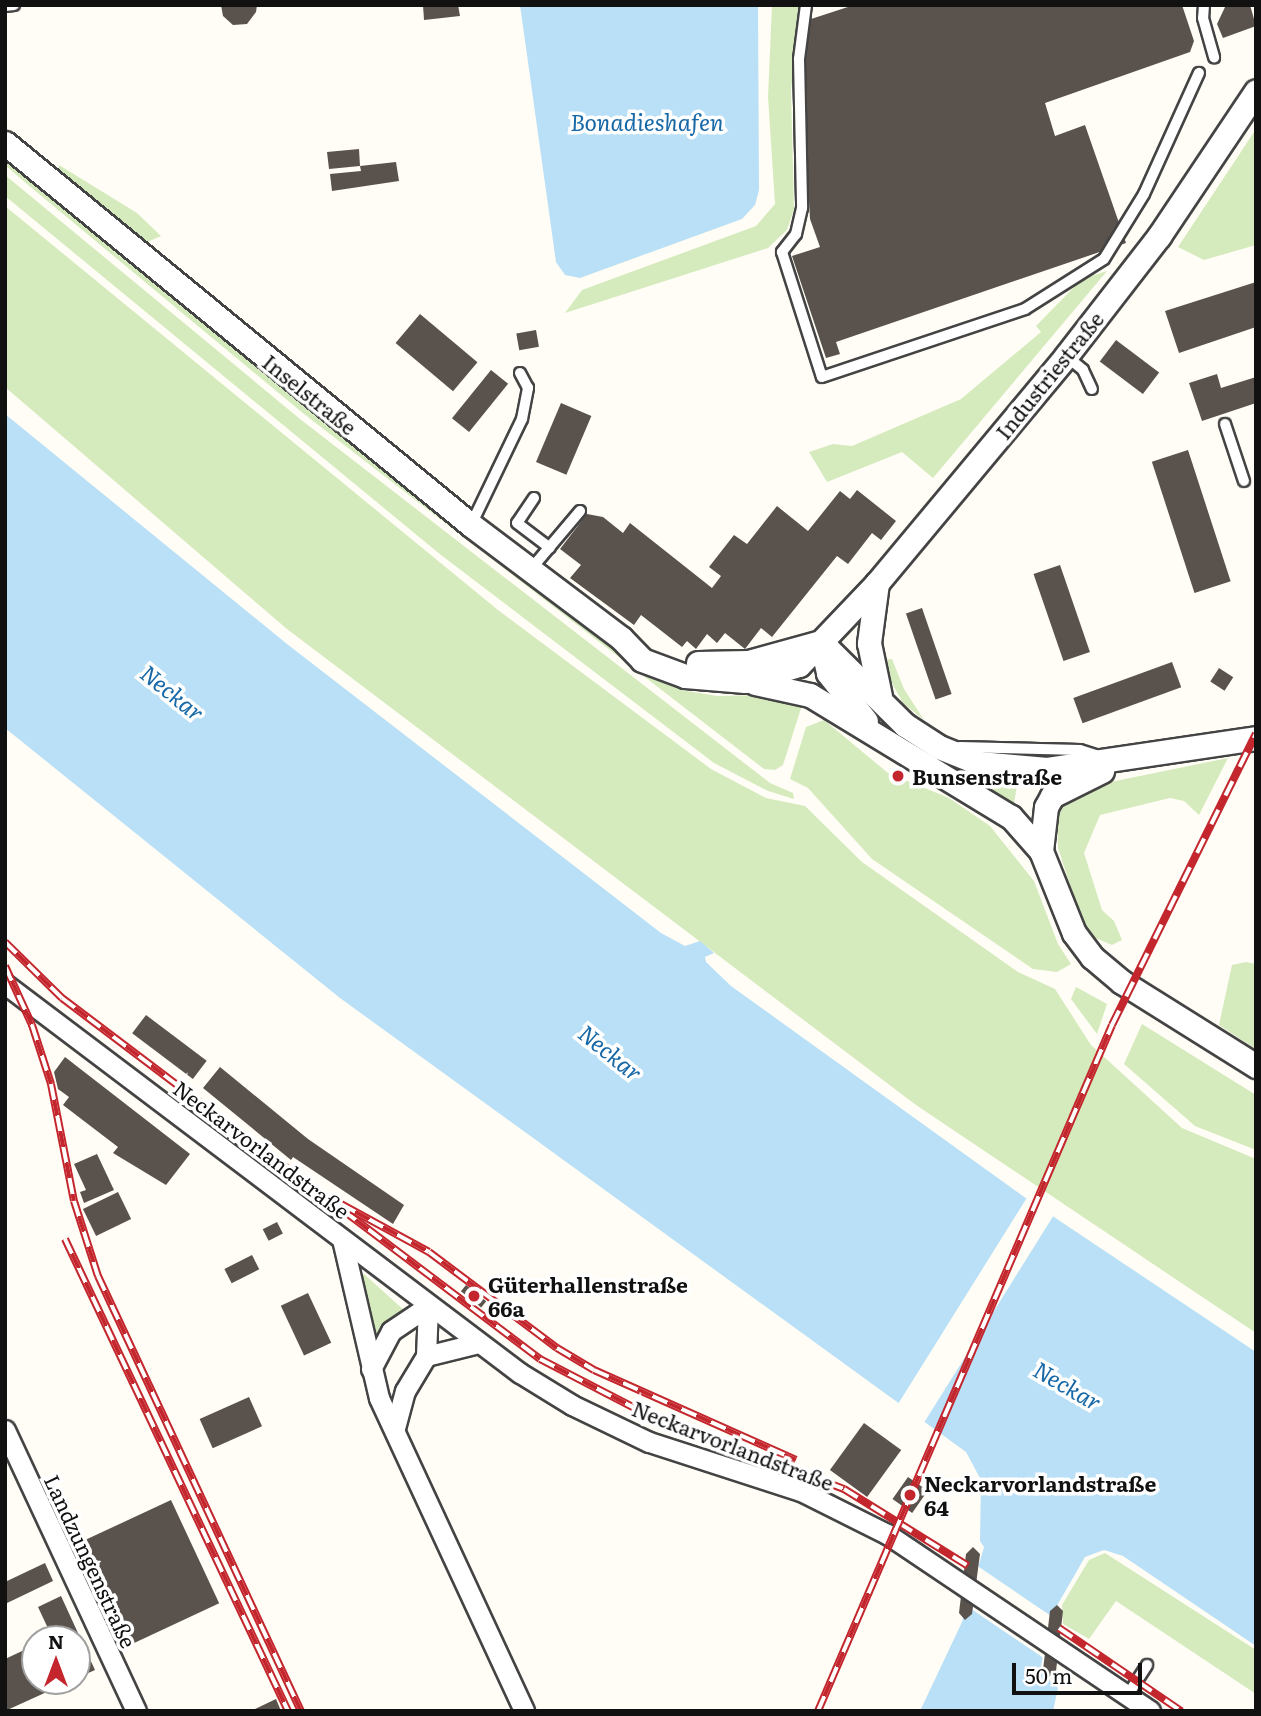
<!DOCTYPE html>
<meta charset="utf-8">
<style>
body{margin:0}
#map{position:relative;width:1261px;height:1716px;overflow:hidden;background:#fffdf5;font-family:Literata,serif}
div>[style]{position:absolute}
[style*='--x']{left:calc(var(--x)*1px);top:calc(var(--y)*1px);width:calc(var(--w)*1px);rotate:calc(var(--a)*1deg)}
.green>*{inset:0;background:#d5ebbd}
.water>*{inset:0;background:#b9e0f7}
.pier>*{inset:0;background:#fffdf5;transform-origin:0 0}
.building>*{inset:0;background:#5a524d;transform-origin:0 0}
.roads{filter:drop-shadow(2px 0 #444) drop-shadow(-2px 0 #444) drop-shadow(0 2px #444) drop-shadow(0 -2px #444)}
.service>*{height:10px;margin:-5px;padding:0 5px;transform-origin:5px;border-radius:5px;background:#fff}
.minor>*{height:19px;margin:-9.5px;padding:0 9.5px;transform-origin:9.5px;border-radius:9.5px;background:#fff}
.tertiary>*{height:23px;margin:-11.5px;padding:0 11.5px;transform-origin:11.5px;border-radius:11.5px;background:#fff}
.rail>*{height:8px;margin-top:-4px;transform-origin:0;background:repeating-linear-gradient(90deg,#fff 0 16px,#c4262e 0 32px);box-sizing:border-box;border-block:2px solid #c4262e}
.dots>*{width:19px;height:19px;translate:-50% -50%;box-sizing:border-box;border:4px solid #fff;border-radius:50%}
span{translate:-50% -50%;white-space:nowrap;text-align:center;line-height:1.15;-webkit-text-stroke:7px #fff;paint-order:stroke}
.street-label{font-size:21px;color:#111}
.poi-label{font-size:21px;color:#111;font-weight:700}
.left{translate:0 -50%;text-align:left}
.water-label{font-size:23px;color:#1768a6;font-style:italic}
.frame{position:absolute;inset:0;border:7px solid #111;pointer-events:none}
.north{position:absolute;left:21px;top:1625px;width:70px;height:70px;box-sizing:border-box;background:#fff;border:2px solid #a0a0a0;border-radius:50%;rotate:0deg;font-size:19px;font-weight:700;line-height:28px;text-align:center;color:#111}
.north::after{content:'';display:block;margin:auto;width:24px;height:32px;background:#c4262e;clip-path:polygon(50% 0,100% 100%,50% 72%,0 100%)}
.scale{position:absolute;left:1012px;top:1663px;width:130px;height:32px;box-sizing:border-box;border:4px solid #111;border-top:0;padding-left:9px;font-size:21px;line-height:24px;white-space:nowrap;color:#111;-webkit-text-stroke:5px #fff;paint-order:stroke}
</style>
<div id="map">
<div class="green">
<div style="clip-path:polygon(772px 5px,800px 5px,791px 90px,794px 209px,787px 230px,768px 248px,565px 313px,582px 290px,756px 226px,775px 204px,768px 97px)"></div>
<div style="clip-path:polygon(1256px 129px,1256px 245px,1204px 260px,1178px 247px)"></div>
<div style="clip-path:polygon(5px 156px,308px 409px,621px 654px,670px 685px,687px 691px,717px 696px,769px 695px,803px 702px,783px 765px,775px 770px,764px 769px,304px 414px,27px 184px,5px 165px)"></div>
<div style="clip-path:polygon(59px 165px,137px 213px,161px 236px,143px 244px,58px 173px)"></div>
<div style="clip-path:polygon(5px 175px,300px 419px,770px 783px,793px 793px,794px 799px,768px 791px,714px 763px,441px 555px,5px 196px)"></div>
<div style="clip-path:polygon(5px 206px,498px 610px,711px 769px,766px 798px,805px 806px,862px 862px,1018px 972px,1055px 989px,1091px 1045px,1182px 1128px,1256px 1159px,1256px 1333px,916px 1105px,287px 629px,5px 387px)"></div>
<div style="clip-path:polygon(1107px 271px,933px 478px,902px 452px,827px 482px,809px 452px,833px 444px,852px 446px,961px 399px,1041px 332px,1036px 326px,1082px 279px)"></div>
<div style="clip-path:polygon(892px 659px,904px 689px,924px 720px,903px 703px,888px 676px,883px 660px)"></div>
<div style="clip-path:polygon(845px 674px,879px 716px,908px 740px,985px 775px,1018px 779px,1013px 810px,901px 745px,867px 714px)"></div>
<div style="clip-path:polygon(824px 720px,888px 773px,949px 798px,990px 826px,1034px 881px,1058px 944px,1071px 964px,1057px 972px,1033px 969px,872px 859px,808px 788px,790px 779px,806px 727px)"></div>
<div style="clip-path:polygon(1228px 758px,1199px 815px,1184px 801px,1170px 798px,1100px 815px,1084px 853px,1102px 910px,1114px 921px,1122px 940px,1112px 945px,1093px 937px,1081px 919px,1058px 848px,1057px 804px,1086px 787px)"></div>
<div style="clip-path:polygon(1246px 962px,1256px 964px,1256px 1049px,1219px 1025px,1232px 965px)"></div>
<div style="clip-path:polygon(1076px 987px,1107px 1004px,1097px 1034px,1071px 999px)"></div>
<div style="clip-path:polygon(1142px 1024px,1256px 1095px,1256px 1150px,1195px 1126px,1124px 1064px)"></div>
<div style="clip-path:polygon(364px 1274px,406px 1312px,374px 1343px,361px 1276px)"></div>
<div style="clip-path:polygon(1105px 1553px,1256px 1650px,1256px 1694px,1116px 1601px,1089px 1639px,1063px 1624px,1062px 1605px,1089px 1560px)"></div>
</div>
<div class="water">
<div style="clip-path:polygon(520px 5px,758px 5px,759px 190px,755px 205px,742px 219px,580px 278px,565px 275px,556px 262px)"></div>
<div style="clip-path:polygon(5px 414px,287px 644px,661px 933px,685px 946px,700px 941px,714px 953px,705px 957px,706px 962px,731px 986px,1027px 1199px,1256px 1352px,1256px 1646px,1123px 1556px,1104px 1550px,1085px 1557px,1051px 1616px,1040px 1671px,1058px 1688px,1053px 1711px,920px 1711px,962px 1622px,984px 1547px,980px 1541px,981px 1480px,966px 1452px,340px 998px,5px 728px)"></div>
</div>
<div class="pier">
<div style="left:1028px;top:1196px;width:32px;height:249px;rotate:32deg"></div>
<div style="clip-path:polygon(976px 1565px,1054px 1618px,1048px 1661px,964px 1604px)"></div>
</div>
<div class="building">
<div style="clip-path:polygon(221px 5px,257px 5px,256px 12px,247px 24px,233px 25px,223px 16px)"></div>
<div style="clip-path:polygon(423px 5px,458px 5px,460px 16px,424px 20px)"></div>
<div style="clip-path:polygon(854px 5px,1182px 5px,1194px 41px,1190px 52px,1045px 103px,1055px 136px,1085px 125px,1126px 243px,836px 342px,840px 354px,826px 358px,792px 256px,820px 247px,810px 219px,802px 79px,808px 20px)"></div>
<div style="clip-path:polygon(1226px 5px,1250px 5px,1256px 26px,1223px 38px,1217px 24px)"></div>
<div style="clip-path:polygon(359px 149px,360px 166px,396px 162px,399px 181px,332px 191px,330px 174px,361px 171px,360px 166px,329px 169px,327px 152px)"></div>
<div style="clip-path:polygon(1256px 282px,1256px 327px,1179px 353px,1165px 311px)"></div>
<div style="left:420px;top:314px;width:75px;height:38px;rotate:40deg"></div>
<div style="left:536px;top:330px;width:17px;height:20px;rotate:80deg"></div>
<div style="left:1116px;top:340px;width:54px;height:27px;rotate:37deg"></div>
<div style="left:491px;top:370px;width:22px;height:62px;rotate:39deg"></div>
<div style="clip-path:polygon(1217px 374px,1221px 388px,1256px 377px,1256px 403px,1202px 421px,1189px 383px)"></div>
<div style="left:561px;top:403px;width:33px;height:64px;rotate:23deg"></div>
<div style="left:1188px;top:450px;width:138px;height:38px;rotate:72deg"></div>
<div style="clip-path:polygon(857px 490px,896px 521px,881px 540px,872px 533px,848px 564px,837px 556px,772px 637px,761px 628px,745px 649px,725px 633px,717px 643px,707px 634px,696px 649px,687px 641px,682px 647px,641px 615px,634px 625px,570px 578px,581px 565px,560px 549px,587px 514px,603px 517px,623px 533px,630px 523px,712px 588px,721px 576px,709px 567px,734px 535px,747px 544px,777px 506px,808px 531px,840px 491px,850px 499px)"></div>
<div style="left:1060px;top:565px;width:92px;height:28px;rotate:71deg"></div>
<div style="left:922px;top:608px;width:91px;height:17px;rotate:71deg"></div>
<div style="left:1172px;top:662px;width:27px;height:105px;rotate:70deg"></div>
<div style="left:1219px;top:668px;width:17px;height:16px;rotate:33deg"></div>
<div style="left:146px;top:1015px;width:76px;height:23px;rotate:37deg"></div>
<div style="clip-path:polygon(65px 1057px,190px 1154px,166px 1185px,113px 1153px,118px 1147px,63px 1105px,69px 1097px,58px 1089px,54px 1072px)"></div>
<div style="clip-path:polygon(220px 1067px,308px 1139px,404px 1205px,393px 1224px,293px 1157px,291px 1160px,203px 1088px)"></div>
<div style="clip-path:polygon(97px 1154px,114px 1190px,84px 1203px,80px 1192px,86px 1190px,74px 1164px)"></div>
<div style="left:118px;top:1192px;width:30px;height:39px;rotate:64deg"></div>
<div style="left:277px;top:1222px;width:13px;height:16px;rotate:63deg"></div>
<div style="left:252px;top:1255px;width:16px;height:31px;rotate:63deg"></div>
<div style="left:466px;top:1285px;width:26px;height:8px;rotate:39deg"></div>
<div style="left:308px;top:1293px;width:55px;height:30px;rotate:65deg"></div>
<div style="left:249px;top:1397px;width:32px;height:54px;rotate:66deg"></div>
<div style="left:864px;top:1423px;width:46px;height:58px;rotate:36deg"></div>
<div style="left:908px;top:1477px;width:24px;height:27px;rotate:35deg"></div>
<div style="left:171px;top:1500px;width:114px;height:105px;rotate:65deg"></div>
<div style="clip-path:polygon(973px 1547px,980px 1554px,972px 1614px,965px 1620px,959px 1613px,966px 1554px)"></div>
<div style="clip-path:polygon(45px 1563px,53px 1581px,5px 1604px,5px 1582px)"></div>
<div style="clip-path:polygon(61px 1596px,95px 1670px,77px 1678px,77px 1639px,53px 1639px,38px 1607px)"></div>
<div style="clip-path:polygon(1057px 1605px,1063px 1611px,1056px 1671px,1049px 1677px,1043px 1670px,1050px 1611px)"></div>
<div style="clip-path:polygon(35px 1645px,35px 1681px,71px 1681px,5px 1711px,5px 1659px)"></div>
<div style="clip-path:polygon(276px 1699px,281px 1711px,251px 1711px)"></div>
</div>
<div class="roads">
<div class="service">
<div style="--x:806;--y:5;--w:54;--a:97.4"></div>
<div style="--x:799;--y:59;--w:149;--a:88.8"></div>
<div style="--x:802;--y:208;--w:27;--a:103"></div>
<div style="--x:796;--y:234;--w:23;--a:128"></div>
<div style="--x:782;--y:252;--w:131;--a:72.3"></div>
<div style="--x:822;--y:377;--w:214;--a:-18.5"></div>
<div style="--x:1025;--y:309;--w:93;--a:-32.3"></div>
<div style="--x:1104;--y:259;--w:76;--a:-58.4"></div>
<div style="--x:1144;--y:194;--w:133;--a:-65.6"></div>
<div style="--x:1204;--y:5;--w:13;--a:94"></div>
<div style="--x:1203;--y:18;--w:41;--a:74.2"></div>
<div style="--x:5;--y:6;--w:9;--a:-6"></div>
<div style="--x:1066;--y:356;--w:22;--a:39"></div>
<div style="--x:1083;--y:370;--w:21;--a:65"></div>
<div style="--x:1225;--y:424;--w:60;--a:71.6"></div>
<div style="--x:534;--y:498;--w:30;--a:124"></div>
<div style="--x:517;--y:523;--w:41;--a:37.1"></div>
<div style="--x:471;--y:525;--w:118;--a:-64.3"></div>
<div style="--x:522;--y:419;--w:32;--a:-79"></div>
<div style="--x:528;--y:388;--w:17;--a:-118"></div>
<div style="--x:531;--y:569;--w:76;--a:-49.8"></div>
<div style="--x:960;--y:747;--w:120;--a:1.4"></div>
<div style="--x:1080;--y:750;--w:19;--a:18"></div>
<div style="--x:1127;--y:1696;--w:37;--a:-57"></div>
</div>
<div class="minor">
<div style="--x:5;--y:984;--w:645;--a:37.07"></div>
<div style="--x:520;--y:1373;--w:61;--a:31.6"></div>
<div style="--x:572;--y:1405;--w:85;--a:25.7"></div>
<div style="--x:649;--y:1442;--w:160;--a:17.9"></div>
<div style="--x:801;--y:1491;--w:96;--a:26.6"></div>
<div style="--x:887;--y:1534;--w:317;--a:33.9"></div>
<div style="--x:342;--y:1239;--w:163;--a:76.9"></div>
<div style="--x:379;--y:1398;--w:345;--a:65.1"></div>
<div style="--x:426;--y:1356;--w:54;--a:-14"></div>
<div style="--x:371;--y:1369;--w:43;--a:-62.2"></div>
<div style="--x:391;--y:1331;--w:45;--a:-34"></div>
<div style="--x:395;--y:1428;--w:38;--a:-75"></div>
<div style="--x:405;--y:1391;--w:41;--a:-59"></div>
<div style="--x:426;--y:1356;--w:50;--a:-87.7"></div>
<div style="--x:5;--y:1430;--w:310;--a:65"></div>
</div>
<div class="tertiary">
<div style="--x:5;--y:143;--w:603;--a:39.34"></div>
<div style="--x:471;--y:525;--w:188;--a:37"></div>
<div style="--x:621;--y:638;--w:30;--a:46"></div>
<div style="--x:642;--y:660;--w:46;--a:20.4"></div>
<div style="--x:685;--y:676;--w:60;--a:4.8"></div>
<div style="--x:745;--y:681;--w:56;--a:-16.5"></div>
<div style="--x:799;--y:665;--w:113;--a:-46.4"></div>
<div style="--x:877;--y:583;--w:295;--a:-50.2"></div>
<div style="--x:1066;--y:356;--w:152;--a:-52.2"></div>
<div style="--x:1159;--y:236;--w:174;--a:-56.2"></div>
<div style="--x:877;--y:583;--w:61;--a:97.6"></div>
<div style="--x:869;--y:643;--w:54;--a:78.3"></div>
<div style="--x:821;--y:642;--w:118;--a:44.7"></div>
<div style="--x:905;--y:725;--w:40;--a:32.9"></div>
<div style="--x:939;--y:747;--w:43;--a:21.8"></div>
<div style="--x:979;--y:763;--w:68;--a:5"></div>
<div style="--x:1047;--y:769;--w:211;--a:-8.4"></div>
<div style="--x:821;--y:642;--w:32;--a:77"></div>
<div style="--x:828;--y:673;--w:61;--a:51.6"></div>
<div style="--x:698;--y:663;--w:50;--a:-1.1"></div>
<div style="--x:748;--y:662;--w:76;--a:-15.3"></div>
<div style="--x:755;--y:683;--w:56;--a:12.3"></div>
<div style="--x:810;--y:695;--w:235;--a:31.3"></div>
<div style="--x:1011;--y:817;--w:45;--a:48.6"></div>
<div style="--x:1041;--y:851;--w:88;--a:68.1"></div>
<div style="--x:1074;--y:933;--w:30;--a:53"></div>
<div style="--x:1092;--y:957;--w:39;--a:40"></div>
<div style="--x:1122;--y:982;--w:158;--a:32.1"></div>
<div style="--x:1041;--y:851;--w:44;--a:-83.5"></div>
<div style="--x:1046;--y:807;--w:13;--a:-61"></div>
<div style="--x:1052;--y:796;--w:56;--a:-26.6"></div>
</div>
</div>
<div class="rail">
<div style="--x:5;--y:942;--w:80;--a:44.5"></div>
<div style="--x:62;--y:998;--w:599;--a:37.06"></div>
<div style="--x:540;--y:1359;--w:122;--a:27.4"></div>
<div style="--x:648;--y:1415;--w:210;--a:20.7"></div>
<div style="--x:844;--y:1489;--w:146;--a:31.8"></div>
<div style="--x:5;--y:966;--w:65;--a:65.4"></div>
<div style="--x:32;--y:1025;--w:62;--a:72.1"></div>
<div style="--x:51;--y:1084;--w:119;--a:78.9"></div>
<div style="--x:74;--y:1201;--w:79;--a:72.3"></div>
<div style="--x:98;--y:1276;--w:480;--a:65"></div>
<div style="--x:341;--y:1204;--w:100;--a:28.6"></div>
<div style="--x:429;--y:1252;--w:160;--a:36.9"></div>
<div style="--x:557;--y:1348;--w:43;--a:30.7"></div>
<div style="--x:594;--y:1370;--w:221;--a:24"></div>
<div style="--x:65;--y:1239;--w:522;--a:64.71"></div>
<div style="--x:1059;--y:1628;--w:148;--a:34.2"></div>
<div style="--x:818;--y:1711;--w:746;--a:-66.8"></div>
<div style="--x:1112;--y:1025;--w:325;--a:-63.7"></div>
</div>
<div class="dots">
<div style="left:898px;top:776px;background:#c4262e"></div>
<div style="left:474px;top:1296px;background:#c4262e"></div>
<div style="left:910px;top:1495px;background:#c4262e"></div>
</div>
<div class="street-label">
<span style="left:1049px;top:375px;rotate:-51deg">Industriestraße</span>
<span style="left:310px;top:394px;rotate:39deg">Inselstraße</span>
<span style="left:262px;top:1149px;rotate:37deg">Neckarvorlandstraße</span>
<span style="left:733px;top:1445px;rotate:21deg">Neckarvorlandstraße</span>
<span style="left:91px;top:1561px;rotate:65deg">Landzungenstraße</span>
</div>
<div class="poi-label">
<span class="left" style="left:912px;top:776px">Bunsenstraße</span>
<span class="left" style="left:488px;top:1296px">Güterhallenstraße<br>66a</span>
<span class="left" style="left:924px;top:1495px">Neckarvorlandstraße<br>64</span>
</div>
<div class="water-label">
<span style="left:647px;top:121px">Bonadieshafen</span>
<span style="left:173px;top:692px;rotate:39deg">Neckar</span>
<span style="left:611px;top:1052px;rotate:39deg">Neckar</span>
<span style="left:1068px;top:1385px;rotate:30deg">Neckar</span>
</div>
<div class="frame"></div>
<div class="north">N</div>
<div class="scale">50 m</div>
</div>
